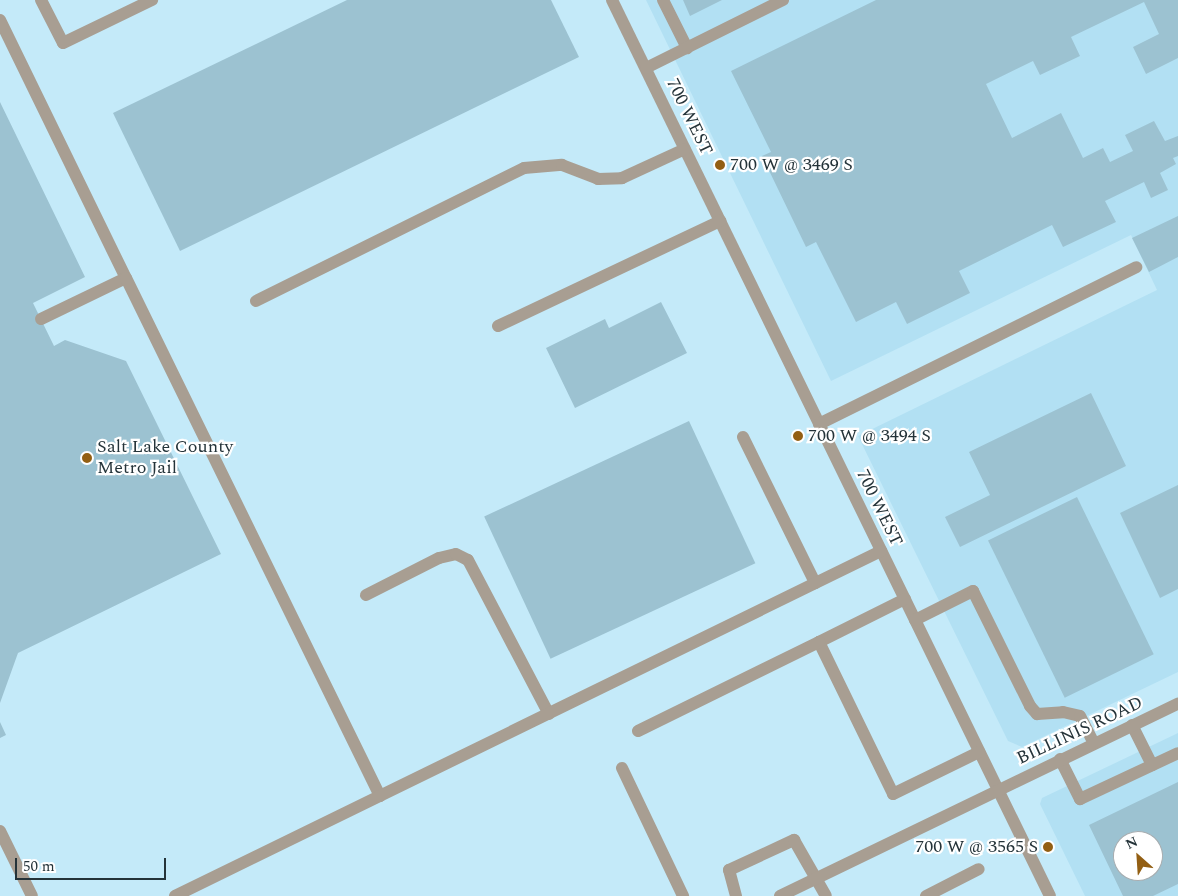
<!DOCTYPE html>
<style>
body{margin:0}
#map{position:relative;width:1178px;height:896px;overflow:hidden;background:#c4eaf9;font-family:Spectral,serif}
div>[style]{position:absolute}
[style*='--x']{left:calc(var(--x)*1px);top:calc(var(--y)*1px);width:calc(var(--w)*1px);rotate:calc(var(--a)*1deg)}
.built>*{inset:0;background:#b2e0f3}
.building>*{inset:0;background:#9cc2d1;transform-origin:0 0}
.minor>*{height:12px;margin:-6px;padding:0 6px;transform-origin:6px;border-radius:6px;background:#a89e92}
.dots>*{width:14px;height:14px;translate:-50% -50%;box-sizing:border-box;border:2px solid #fff;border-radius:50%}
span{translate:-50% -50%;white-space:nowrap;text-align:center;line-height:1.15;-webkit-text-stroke:4.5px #fff;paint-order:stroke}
.street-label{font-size:18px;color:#243339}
.poi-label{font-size:18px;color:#243339}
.left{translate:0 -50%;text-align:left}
.right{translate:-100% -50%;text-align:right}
.north{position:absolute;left:1113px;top:831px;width:50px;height:50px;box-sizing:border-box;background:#fff;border:1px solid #a7adb0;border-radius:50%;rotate:334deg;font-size:14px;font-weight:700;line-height:20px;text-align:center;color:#243339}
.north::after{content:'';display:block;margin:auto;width:18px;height:22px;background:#935f13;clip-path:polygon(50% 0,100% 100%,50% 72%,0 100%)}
.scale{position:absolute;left:15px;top:858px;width:151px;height:22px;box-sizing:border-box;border:2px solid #243339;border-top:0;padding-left:6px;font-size:15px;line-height:18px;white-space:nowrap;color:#243339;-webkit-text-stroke:4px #fff;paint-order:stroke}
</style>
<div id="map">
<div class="built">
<div style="clip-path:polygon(646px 0,1178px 0,1178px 672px,1022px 747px,1008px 741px,858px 436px,1157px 290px,1131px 235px,831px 381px)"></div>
<div style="clip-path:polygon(evenodd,1178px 733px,1178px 896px,1085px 896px,1040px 804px,1042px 798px,1178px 733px,1123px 841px,1153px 841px,1153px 871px,1123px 871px,1123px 841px)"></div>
</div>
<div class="building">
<div style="clip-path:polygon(347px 0,551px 0,579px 57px,180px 251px,113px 113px)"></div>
<div style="clip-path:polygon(683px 0,722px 0,690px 16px)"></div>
<div style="clip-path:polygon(876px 0,1178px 0,1178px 58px,1146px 74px,1133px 47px,1159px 34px,1144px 2px,1071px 37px,1080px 56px,1040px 75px,1033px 61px,986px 84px,1012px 138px,1061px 113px,1083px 158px,1103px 148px,1110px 162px,1133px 151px,1125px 135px,1154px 121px,1165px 141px,1178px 136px,1178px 156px,1173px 158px,1176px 164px,1160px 173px,1168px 190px,1151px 198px,1144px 182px,1105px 201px,1116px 222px,1063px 247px,1052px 225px,959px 271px,970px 293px,907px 324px,896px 302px,856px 322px,816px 242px,806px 247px,762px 156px,771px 152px,731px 71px)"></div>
<div style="clip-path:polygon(0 102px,85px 277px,33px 303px,54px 346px,65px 340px,126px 361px,221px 554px,18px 653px,0 703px)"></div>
<div style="clip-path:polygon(1178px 216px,1178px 257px,1149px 272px,1132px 238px)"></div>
<div style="clip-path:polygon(661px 302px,687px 353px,575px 408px,546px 348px,605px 319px,609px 328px)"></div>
<div style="clip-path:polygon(1091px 393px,1126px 466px,960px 547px,945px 517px,990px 495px,969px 452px)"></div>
<div style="left:689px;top:421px;width:157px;height:226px;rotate:65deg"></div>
<div style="clip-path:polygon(1178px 485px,1178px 589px,1160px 598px,1120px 513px)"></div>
<div style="left:1077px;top:497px;width:175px;height:99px;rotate:64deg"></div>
<div style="clip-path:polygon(0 722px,6px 735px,0 738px)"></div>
<div style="clip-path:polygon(evenodd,1178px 782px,1178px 884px,1153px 896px,1123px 896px,1089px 825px,1178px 782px,1123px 841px,1153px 841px,1153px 871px,1123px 871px,1123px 841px)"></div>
</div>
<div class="minor">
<div style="--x:41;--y:0;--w:48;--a:62.9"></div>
<div style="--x:63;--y:43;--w:99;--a:-25.8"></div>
<div style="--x:612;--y:0;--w:997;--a:63.95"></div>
<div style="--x:663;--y:0;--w:54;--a:63.4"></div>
<div style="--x:0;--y:20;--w:287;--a:64"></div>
<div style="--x:646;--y:68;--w:153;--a:-26.4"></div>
<div style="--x:256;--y:301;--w:299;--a:-26.4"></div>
<div style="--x:524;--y:168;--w:38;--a:-5"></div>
<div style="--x:562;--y:165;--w:39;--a:21"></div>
<div style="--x:598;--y:179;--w:24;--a:-2"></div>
<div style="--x:622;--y:178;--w:69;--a:-24.7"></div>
<div style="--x:41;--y:319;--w:94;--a:-25.8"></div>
<div style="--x:126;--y:278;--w:577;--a:63.88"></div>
<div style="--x:498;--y:326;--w:246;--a:-25.3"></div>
<div style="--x:819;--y:424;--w:354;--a:-26.3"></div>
<div style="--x:743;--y:437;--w:163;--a:63.7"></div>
<div style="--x:366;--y:595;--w:82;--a:-26.9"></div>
<div style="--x:439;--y:558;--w:17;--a:-13"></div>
<div style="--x:456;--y:554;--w:13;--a:27"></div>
<div style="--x:468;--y:560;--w:174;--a:62.3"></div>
<div style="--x:905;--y:599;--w:96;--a:153.4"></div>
<div style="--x:819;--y:642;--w:169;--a:64"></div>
<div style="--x:893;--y:794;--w:96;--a:-26"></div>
<div style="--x:915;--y:620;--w:65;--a:-26.6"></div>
<div style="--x:973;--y:591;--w:128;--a:63.6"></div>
<div style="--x:1030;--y:706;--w:11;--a:49"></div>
<div style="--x:1037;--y:714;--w:26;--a:-4"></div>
<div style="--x:1063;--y:712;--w:17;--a:13"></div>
<div style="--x:1080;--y:716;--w:30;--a:63"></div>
<div style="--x:1132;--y:725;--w:45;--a:63.4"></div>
<div style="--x:638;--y:731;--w:202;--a:-26.2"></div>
<div style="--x:1060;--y:759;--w:45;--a:63.4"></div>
<div style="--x:1080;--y:799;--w:108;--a:-25.1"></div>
<div style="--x:622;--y:768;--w:142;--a:64.5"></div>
<div style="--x:0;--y:831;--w:72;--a:63.8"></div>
<div style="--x:175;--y:896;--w:786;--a:-26.04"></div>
<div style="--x:736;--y:896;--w:27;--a:-105"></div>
<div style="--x:729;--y:870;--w:72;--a:-24.8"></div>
<div style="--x:794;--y:840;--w:64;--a:60.3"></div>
<div style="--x:780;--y:896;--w:442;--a:-25.8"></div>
<div style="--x:926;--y:896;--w:59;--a:-27"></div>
</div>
<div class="dots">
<div style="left:720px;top:165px;background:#935f13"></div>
<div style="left:798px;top:436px;background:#935f13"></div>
<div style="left:87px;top:458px;background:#935f13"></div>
<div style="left:1048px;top:847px;background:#935f13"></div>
</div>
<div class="street-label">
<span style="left:689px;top:117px;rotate:64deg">700 WEST</span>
<span style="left:879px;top:508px;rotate:64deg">700 WEST</span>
<span style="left:1080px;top:731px;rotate:-25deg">BILLINIS ROAD</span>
</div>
<div class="poi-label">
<span class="left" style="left:730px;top:165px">700 W @ 3469 S</span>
<span class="left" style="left:808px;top:436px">700 W @ 3494 S</span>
<span class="left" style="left:97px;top:458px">Salt Lake County<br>Metro Jail</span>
<span class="right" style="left:1038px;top:847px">700 W @ 3565 S</span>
</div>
<div class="north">N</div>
<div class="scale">50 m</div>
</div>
